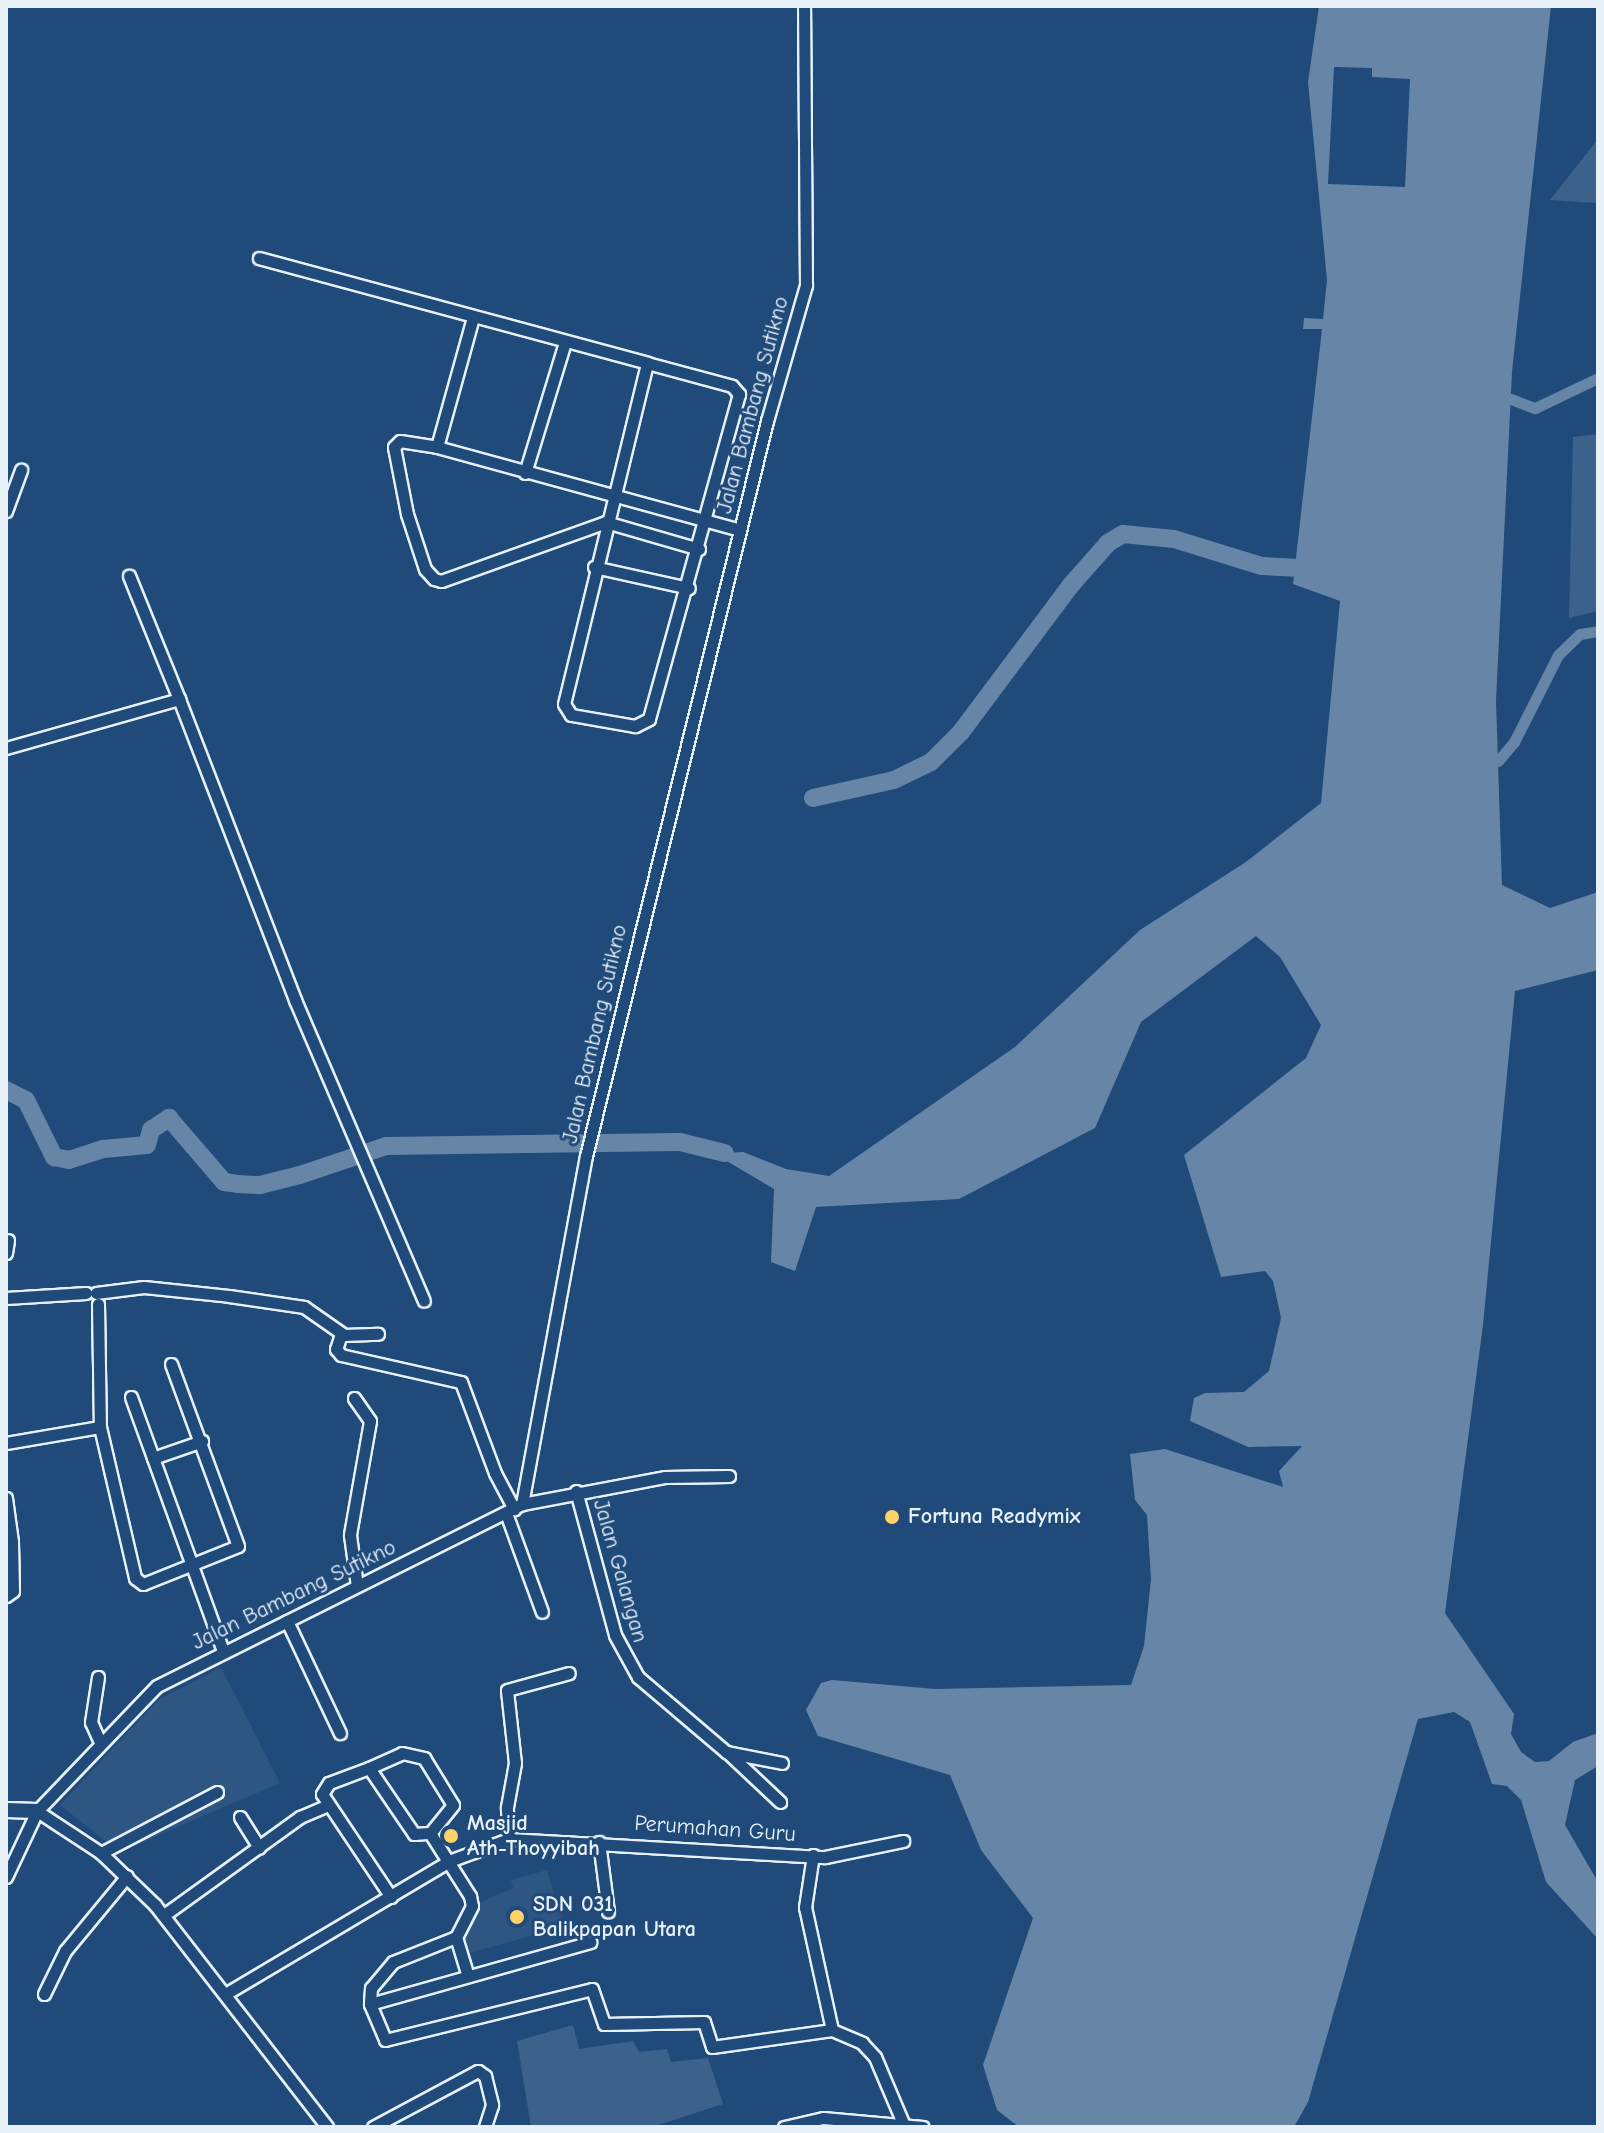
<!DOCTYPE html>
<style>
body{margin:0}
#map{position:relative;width:1604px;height:2133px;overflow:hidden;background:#1f4a7a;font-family:"Comic Neue",sans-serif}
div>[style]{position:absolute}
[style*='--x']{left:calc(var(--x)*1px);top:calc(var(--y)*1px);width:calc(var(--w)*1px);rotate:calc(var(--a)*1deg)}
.built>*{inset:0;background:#2e5683}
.green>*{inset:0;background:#3c628c}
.water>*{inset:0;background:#6685a7}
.pier>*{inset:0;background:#1f4a7a}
.canal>*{height:11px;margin:-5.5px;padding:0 5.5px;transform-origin:5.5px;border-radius:5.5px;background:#6685a7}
.river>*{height:18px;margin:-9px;padding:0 9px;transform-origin:9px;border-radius:9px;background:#6685a7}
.roads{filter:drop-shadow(2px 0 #e8f1f8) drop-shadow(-2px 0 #e8f1f8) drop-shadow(0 2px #e8f1f8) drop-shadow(0 -2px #e8f1f8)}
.minor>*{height:11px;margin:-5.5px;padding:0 5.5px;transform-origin:5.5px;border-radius:5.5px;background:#1f4a7a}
.major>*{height:14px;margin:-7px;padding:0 7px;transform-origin:7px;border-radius:7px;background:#1f4a7a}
.dots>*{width:22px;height:22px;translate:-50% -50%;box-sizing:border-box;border:4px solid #1f4a7a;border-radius:50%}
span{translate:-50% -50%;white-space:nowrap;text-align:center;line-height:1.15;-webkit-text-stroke:6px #1f4a7a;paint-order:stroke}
.street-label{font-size:22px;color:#e8f1f8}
.poi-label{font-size:22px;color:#e8f1f8;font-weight:700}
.left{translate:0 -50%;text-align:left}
.frame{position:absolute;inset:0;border:8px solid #e8f1f8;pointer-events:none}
</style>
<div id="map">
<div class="built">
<div style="clip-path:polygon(221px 1667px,280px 1783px,119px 1852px,60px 1805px,158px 1700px)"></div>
<div style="clip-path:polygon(547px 1870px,564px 1927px,469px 1953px,464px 1933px,481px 1902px,513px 1888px,511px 1880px)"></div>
</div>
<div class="green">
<div style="clip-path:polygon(1598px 139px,1598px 203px,1550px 200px)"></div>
<div style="clip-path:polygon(1598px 434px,1598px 611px,1569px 618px,1573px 437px)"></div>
<div style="clip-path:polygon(573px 2025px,579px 2049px,633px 2041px,639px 2052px,667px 2049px,671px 2062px,708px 2058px,723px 2104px,652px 2127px,531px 2127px,517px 2041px)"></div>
</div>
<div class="water">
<div style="clip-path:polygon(1319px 6px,1551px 6px,1512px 372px,1496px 701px,1502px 885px,1550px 908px,1598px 892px,1598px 970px,1515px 991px,1483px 1325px,1445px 1613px,1514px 1714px,1511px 1734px,1521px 1752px,1535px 1762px,1549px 1761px,1573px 1742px,1598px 1733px,1598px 1766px,1575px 1780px,1565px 1825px,1598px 1882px,1598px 1939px,1546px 1882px,1521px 1800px,1507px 1786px,1492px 1784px,1470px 1722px,1454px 1712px,1418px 1719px,1308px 2102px,1294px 2127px,1019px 2127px,997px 2110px,983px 2065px,1033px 1918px,981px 1850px,950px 1775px,818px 1736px,806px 1710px,821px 1683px,832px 1680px,935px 1689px,1131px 1685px,1144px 1646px,1151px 1579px,1147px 1515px,1135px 1500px,1130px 1454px,1165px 1449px,1283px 1487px,1279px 1471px,1302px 1446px,1248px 1447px,1190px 1421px,1194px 1398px,1205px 1393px,1244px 1392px,1269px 1371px,1281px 1318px,1273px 1281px,1265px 1271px,1221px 1277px,1184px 1155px,1306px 1058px,1321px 1025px,1280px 957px,1256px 936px,1141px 1022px,1095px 1128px,959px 1199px,816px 1207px,795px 1271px,771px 1262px,774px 1189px,725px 1160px,725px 1153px,743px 1152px,786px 1169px,829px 1176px,1015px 1047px,1140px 930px,1246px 862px,1321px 803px,1340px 601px,1293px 584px,1322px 329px,1303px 329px,1304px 318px,1323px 319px,1327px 280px,1308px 82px)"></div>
</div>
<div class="pier">
<div style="clip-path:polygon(1334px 67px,1372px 68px,1372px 77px,1410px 79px,1405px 187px,1328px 184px)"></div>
</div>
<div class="canal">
<div style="--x:1511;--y:399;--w:26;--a:21"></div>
<div style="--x:1535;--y:408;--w:70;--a:-25.5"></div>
<div style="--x:1498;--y:761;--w:25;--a:-50"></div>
<div style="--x:1514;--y:742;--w:97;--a:-63.2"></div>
<div style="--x:1558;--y:655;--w:30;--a:-44"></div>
<div style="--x:1580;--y:634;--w:18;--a:-9"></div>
</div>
<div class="river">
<div style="--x:813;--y:798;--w:83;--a:-12.5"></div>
<div style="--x:894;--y:780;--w:41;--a:-25.9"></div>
<div style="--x:931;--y:762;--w:42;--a:-45"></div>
<div style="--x:961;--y:732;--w:184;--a:-53.2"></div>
<div style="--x:1071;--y:585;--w:56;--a:-48.6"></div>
<div style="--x:1108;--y:543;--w:17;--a:-31"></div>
<div style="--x:1123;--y:534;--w:51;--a:5.6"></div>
<div style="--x:1174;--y:539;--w:92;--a:17.1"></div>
<div style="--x:1262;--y:566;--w:33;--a:3"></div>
<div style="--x:6;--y:1090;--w:22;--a:27"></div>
<div style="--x:26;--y:1100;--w:64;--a:63.8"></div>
<div style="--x:54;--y:1157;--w:15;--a:11"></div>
<div style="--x:69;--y:1160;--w:36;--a:-18"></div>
<div style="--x:103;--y:1149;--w:44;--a:-5.2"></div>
<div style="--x:147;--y:1145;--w:16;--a:-75"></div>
<div style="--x:151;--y:1130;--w:22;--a:-34"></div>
<div style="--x:169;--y:1118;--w:84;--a:49.3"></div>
<div style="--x:224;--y:1182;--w:14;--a:8"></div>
<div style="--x:238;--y:1184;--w:22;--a:3"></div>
<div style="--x:260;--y:1185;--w:41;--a:-14"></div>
<div style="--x:300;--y:1175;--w:91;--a:-18.6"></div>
<div style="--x:386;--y:1146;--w:294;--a:-0.8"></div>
<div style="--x:680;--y:1142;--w:46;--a:13.7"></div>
</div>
<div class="roads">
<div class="minor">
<div style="--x:259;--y:258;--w:402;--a:15.1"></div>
<div style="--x:647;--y:363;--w:88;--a:15.1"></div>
<div style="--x:732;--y:386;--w:11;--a:49"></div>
<div style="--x:739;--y:394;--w:337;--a:105.5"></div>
<div style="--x:649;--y:719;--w:16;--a:153"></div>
<div style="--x:635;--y:726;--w:65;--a:-170.2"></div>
<div style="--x:571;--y:715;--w:13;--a:-122"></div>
<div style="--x:564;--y:704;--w:351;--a:-76.3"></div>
<div style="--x:437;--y:447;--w:135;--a:-74.5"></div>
<div style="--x:525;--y:473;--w:137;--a:-73"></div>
<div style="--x:6;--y:511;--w:44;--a:-69.9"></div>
<div style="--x:699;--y:549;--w:97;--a:-163.8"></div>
<div style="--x:606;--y:522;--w:175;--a:160.3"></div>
<div style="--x:441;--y:581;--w:7;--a:-164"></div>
<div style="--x:434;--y:579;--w:13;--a:-132"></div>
<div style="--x:425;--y:569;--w:58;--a:-108.1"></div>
<div style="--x:407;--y:514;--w:68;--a:-101"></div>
<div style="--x:394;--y:447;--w:8;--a:-45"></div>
<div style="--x:400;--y:441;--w:37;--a:9"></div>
<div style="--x:437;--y:447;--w:314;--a:15.3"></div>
<div style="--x:594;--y:567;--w:97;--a:12.5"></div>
<div style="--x:179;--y:699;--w:323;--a:68.9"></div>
<div style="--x:295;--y:1000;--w:327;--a:66.8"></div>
<div style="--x:6;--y:748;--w:180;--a:-15.8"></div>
<div style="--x:179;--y:699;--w:133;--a:-112.1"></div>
<div style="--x:6;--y:1253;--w:13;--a:-81"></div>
<div style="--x:96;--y:1293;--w:48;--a:-7.1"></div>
<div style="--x:144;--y:1287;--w:85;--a:6"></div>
<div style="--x:229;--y:1296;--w:76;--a:8.3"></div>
<div style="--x:304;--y:1307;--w:49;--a:35"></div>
<div style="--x:344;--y:1335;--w:34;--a:-2"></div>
<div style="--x:6;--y:1298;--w:80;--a:-3.6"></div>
<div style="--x:98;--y:1304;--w:123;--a:89.1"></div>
<div style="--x:100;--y:1427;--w:155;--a:76.9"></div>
<div style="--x:135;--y:1578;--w:10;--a:37"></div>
<div style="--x:143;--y:1584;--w:102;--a:-21.8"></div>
<div style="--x:238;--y:1546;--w:194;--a:-110.2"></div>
<div style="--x:341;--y:1334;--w:16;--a:108"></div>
<div style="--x:336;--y:1349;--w:8;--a:50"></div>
<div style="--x:341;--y:1355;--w:123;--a:12.7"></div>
<div style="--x:461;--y:1382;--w:97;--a:69.5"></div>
<div style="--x:495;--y:1473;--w:41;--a:62.2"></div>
<div style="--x:131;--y:1397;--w:270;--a:70.1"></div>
<div style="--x:354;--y:1398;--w:28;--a:55"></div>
<div style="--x:370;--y:1421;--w:116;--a:100"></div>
<div style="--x:350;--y:1535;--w:51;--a:82.2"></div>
<div style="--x:6;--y:1443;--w:95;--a:-9.7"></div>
<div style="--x:153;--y:1458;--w:52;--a:-19.1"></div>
<div style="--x:576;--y:1491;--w:149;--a:74.8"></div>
<div style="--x:615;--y:1635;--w:48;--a:61.3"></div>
<div style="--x:638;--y:1677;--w:116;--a:40.4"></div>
<div style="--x:726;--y:1752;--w:57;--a:11.1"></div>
<div style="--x:6;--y:1498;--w:44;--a:82.2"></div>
<div style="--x:522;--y:1504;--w:146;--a:-10.7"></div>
<div style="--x:665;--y:1477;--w:64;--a:-0.9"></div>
<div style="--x:506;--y:1513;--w:105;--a:70"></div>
<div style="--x:6;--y:1543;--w:6;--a:-9"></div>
<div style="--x:12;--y:1542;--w:49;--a:88.8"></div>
<div style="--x:13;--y:1591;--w:9;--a:144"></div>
<div style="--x:287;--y:1621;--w:124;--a:64.7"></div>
<div style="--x:98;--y:1677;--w:46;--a:98.8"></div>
<div style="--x:91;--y:1722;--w:22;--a:66"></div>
<div style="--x:727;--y:1752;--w:73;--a:43.3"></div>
<div style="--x:369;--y:1768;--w:36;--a:-24"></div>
<div style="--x:402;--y:1753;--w:23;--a:13"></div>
<div style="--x:424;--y:1758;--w:55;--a:58.3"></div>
<div style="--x:453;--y:1805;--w:36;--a:129"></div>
<div style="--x:37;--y:1811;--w:77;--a:33.3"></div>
<div style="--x:101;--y:1853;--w:75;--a:43.9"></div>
<div style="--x:155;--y:1905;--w:281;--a:52.2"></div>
<div style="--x:240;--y:1817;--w:36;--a:58"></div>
<div style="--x:509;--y:1839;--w:32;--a:-94"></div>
<div style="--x:507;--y:1807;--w:45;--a:-79.7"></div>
<div style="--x:515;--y:1763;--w:73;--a:-96.3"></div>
<div style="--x:507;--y:1690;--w:64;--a:-15.3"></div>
<div style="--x:599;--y:1842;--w:70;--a:82.6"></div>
<div style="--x:101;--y:1853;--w:131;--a:-27.7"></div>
<div style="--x:813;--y:1855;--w:53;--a:98.7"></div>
<div style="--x:805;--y:1907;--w:126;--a:77.6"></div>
<div style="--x:832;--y:2030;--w:33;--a:23"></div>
<div style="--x:862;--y:2043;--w:19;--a:47"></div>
<div style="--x:875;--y:2057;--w:72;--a:67"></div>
<div style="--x:6;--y:1877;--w:73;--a:-64.8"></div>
<div style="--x:37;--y:1811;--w:173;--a:-46.2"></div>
<div style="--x:157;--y:1686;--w:408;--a:-26.5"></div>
<div style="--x:522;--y:1504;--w:354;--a:-79.6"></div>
<div style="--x:586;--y:1156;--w:757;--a:-76.17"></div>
<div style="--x:767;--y:421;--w:141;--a:-74"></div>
<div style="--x:806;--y:285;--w:279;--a:-90.4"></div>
<div style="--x:391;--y:1897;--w:124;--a:-123.8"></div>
<div style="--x:322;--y:1794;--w:13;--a:-58"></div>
<div style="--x:329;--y:1783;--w:43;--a:-20.6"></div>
<div style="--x:369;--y:1768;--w:80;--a:55.7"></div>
<div style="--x:414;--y:1834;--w:16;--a:-4"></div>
<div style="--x:430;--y:1833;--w:75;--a:57.6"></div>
<div style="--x:470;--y:1896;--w:10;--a:79"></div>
<div style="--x:472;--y:1906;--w:35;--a:117"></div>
<div style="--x:456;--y:1937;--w:39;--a:73"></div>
<div style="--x:164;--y:1915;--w:168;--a:-35.8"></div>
<div style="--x:300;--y:1817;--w:30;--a:-23"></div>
<div style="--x:456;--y:1937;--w:68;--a:158.4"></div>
<div style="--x:393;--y:1962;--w:34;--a:130"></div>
<div style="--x:371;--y:1988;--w:16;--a:94"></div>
<div style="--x:370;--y:2004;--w:229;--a:-15.7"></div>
<div style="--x:227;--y:1993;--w:258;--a:-30.7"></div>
<div style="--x:449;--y:1861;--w:64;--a:-20.1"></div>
<div style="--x:509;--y:1839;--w:317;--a:3.3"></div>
<div style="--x:825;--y:1857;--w:80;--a:-11.6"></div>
<div style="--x:44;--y:1994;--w:48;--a:-64"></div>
<div style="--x:65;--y:1951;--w:97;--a:-50.4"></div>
<div style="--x:370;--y:2004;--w:39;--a:67"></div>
<div style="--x:385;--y:2040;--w:213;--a:-13.8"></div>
<div style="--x:592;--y:1989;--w:37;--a:71"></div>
<div style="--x:604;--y:2024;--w:100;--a:-1.1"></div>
<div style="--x:704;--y:2022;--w:26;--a:72"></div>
<div style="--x:712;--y:2047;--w:121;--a:-8.1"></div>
<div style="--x:373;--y:2127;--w:119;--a:-28.1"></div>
<div style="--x:478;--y:2071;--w:9;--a:36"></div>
<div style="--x:485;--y:2076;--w:30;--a:76"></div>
<div style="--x:492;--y:2105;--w:23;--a:108"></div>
<div style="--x:784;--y:2127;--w:40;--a:-13"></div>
<div style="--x:823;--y:2118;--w:100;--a:5.1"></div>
</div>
<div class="major">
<div style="--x:6;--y:1810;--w:31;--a:2"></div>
</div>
</div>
<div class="dots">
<div style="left:892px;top:1517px;background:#ffd166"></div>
<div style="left:451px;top:1836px;background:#ffd166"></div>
<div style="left:517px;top:1917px;background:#ffd166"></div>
</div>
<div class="street-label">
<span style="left:753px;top:405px;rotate:-75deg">Jalan Bambang Sutikno</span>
<span style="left:595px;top:1034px;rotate:-77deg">Jalan Bambang Sutikno</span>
<span style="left:620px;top:1571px;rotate:74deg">Jalan Galangan</span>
<span style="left:294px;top:1595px;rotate:-26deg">Jalan Bambang Sutikno</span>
<span style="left:715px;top:1829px;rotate:4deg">Perumahan Guru</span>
</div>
<div class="poi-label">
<span class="left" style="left:908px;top:1517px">Fortuna Readymix</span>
<span class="left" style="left:467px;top:1836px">Masjid<br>Ath-Thoyyibah</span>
<span class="left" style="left:533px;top:1917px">SDN 031<br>Balikpapan Utara</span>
</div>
<div class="frame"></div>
</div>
